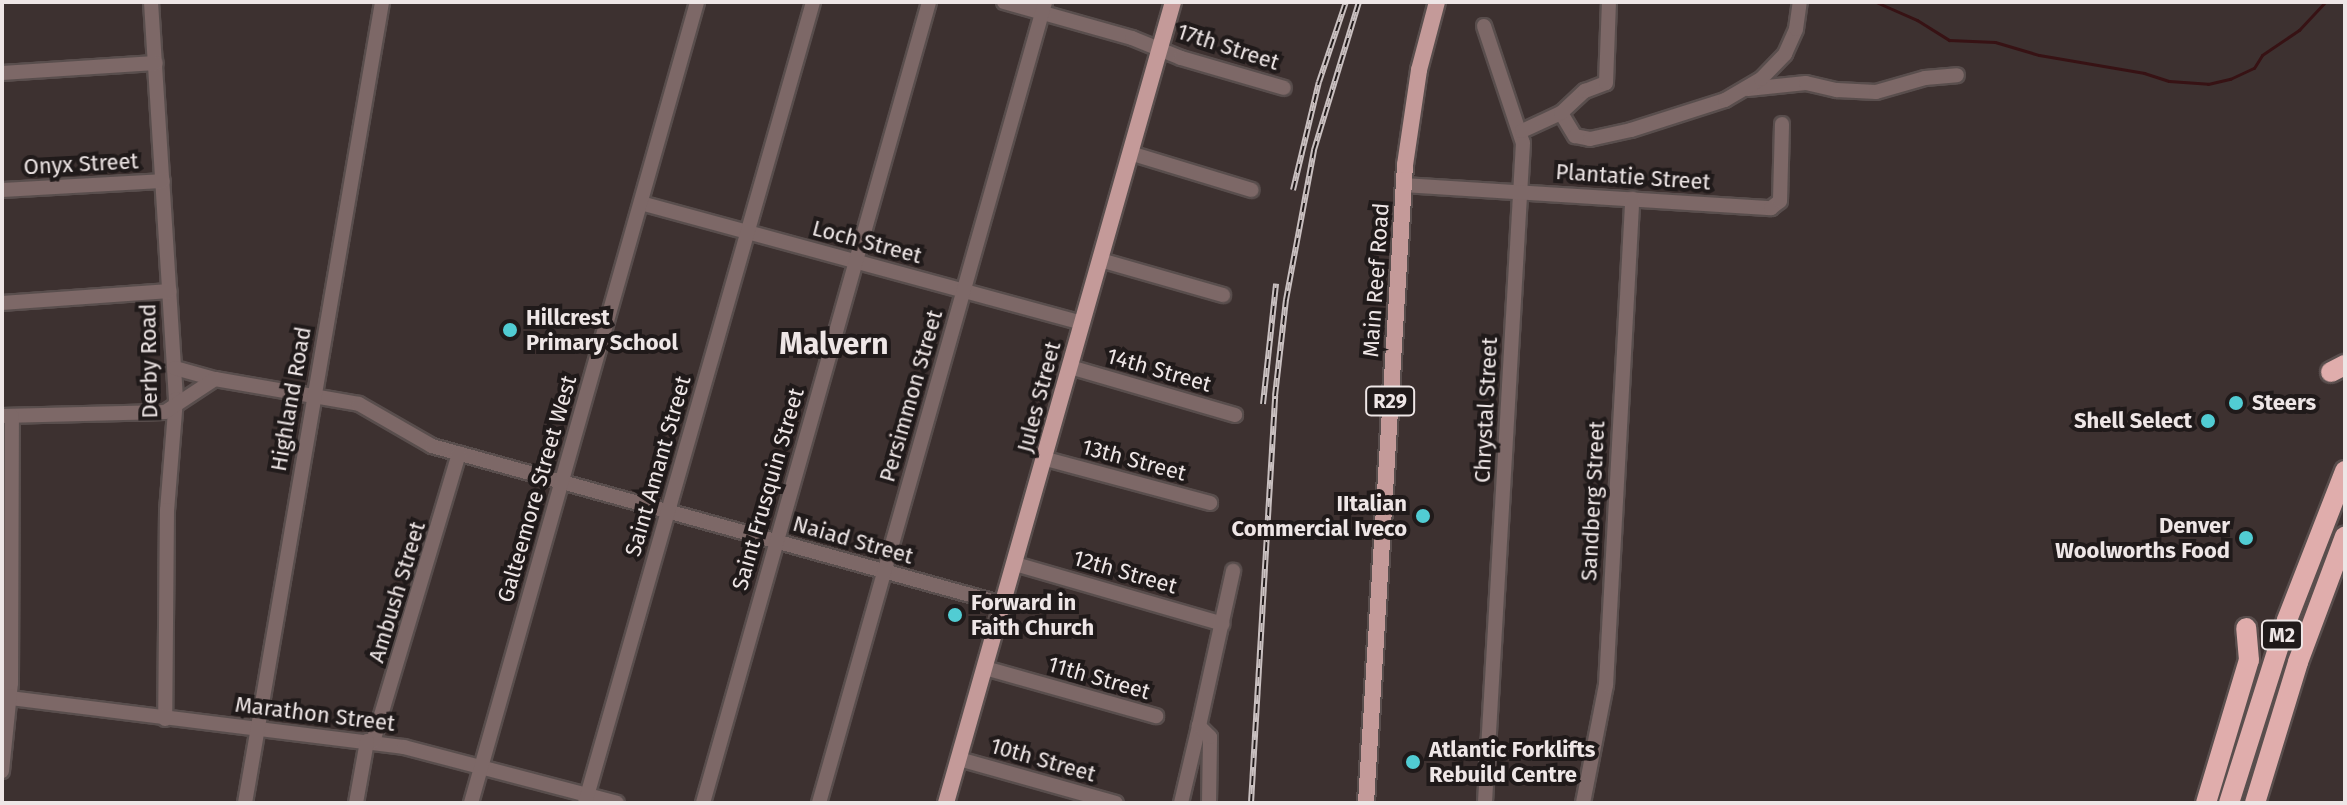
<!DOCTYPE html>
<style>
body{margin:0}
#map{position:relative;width:2347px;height:805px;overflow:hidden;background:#3d3130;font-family:"Fira Sans",sans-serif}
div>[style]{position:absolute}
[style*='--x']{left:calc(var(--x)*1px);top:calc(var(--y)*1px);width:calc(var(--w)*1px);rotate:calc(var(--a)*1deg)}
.stream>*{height:3px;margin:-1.5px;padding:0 1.5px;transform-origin:1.5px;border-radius:1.5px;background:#371214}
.roads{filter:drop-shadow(2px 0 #594e4d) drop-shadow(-2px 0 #594e4d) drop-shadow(0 2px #594e4d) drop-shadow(0 -2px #594e4d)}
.minor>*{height:14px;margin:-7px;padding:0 7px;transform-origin:7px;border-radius:7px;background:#7d6867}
.major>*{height:16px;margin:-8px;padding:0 8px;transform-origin:8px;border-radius:8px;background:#c49a99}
.highway>*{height:20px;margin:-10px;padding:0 10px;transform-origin:10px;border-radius:10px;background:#e0adac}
.rail>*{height:6px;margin-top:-3px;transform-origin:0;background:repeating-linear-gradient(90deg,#201a1a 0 9px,#c9c0c0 0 18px);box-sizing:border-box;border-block:2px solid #c9c0c0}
.dots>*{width:22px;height:22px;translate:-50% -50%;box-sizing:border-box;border:4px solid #201a1a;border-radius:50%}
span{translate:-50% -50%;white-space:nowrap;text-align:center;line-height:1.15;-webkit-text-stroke:8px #201a1a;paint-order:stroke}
.shield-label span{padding:2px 6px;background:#201a1a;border:2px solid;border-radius:6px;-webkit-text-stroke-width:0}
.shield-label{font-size:20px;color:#eee6e6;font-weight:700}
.street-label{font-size:22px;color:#eee6e6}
.poi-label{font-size:22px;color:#eee6e6;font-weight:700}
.left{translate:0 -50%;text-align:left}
.right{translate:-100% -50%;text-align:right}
.district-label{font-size:30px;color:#eee6e6;font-weight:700}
.frame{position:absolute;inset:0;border:4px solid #eee6e6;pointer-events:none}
</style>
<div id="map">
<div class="stream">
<div style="--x:1876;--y:2;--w:45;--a:23.7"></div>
<div style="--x:1917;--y:20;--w:38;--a:32"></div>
<div style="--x:1949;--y:40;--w:46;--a:2.5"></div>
<div style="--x:1995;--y:42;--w:46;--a:16.5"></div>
<div style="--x:2039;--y:55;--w:107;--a:9.7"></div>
<div style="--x:2144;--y:73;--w:26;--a:18"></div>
<div style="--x:2169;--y:81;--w:39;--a:4"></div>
<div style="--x:2208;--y:84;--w:23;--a:-13"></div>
<div style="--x:2230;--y:79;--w:26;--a:-25"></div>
<div style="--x:2254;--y:68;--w:15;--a:-58"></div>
<div style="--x:2262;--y:55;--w:45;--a:-34"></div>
<div style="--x:2299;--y:30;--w:38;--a:-47"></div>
</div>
<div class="roads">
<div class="minor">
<div style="--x:151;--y:2;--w:398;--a:86.4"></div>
<div style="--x:176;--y:399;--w:111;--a:94.6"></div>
<div style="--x:167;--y:510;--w:209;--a:90.5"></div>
<div style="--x:1004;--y:2;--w:133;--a:15.7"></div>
<div style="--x:1132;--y:38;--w:53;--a:22.2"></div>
<div style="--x:1181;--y:58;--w:107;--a:16.2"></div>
<div style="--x:1484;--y:26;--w:123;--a:71.6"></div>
<div style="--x:1523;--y:143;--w:661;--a:93.3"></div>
<div style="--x:2;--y:73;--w:154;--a:-3.7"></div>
<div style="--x:1748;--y:89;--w:58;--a:-5.9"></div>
<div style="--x:1806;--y:83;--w:32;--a:13"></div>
<div style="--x:1837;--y:90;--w:39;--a:3"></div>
<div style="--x:1876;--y:92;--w:51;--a:-15.9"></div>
<div style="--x:1925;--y:78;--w:32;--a:-5"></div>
<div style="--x:1561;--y:113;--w:27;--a:59"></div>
<div style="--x:1575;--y:136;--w:15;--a:11"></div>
<div style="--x:1590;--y:139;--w:42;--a:-12.4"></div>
<div style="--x:1631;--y:130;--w:99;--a:-17.7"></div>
<div style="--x:1725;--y:100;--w:42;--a:-30.3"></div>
<div style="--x:1761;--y:79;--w:35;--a:-46"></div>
<div style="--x:1785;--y:54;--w:27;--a:-66"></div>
<div style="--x:1796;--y:29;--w:27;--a:-82"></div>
<div style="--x:1522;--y:131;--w:43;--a:-24.8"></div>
<div style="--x:1561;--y:113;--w:33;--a:-43"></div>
<div style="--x:1585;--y:91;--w:22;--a:-21"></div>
<div style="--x:1606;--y:83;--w:81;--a:-87.9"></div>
<div style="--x:1130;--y:153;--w:127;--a:16.9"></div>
<div style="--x:1403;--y:185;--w:369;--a:3.6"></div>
<div style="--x:1771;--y:208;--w:11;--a:-38"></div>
<div style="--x:1780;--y:201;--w:77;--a:-88.5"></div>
<div style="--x:2;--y:190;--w:161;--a:-3.2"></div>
<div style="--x:641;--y:203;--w:457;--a:15.2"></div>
<div style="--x:1100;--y:260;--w:128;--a:15.9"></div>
<div style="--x:2;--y:303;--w:168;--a:-4.1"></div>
<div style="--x:1070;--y:367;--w:172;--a:16.2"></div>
<div style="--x:175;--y:368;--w:41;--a:15.4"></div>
<div style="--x:215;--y:379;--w:146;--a:9.8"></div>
<div style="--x:359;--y:404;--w:84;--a:29.9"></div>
<div style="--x:432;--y:446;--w:592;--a:15.47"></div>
<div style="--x:2;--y:416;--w:163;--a:-1.4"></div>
<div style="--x:165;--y:412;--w:60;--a:-33.4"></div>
<div style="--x:1046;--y:459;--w:170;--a:15"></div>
<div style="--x:1015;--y:564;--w:216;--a:16.1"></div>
<div style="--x:985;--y:668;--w:178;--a:15.7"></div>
<div style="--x:2;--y:697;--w:405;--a:7.1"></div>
<div style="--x:404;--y:747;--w:220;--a:14.7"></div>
<div style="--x:373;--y:742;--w:301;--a:-73.4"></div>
<div style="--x:959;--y:759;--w:163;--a:15.7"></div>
<div style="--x:2;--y:771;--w:88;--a:-84.2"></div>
<div style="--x:11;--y:683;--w:267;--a:-89.8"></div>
<div style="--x:245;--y:803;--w:813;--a:-80.29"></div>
<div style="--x:356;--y:803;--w:63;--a:-79.9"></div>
<div style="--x:471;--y:803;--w:832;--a:-74.24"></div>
<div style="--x:585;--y:803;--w:833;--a:-74.11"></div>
<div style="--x:703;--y:803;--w:832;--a:-74.24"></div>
<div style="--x:819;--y:803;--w:832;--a:-74.24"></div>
<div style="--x:1181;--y:803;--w:79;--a:-76.8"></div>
<div style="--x:1209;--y:803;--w:66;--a:-89.1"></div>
<div style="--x:1210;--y:737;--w:16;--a:-135"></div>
<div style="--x:1199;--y:726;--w:159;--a:-77.6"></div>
<div style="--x:1583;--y:803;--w:120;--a:-79"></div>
<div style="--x:1606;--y:685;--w:487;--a:-86.9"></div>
</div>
<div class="major">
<div style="--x:946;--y:803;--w:833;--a:-74.18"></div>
<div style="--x:1366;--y:803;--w:639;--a:-86.5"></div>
<div style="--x:1405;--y:165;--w:96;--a:-81.6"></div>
<div style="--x:1419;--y:70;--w:70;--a:-75.2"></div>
</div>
<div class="highway">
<div style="--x:2331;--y:372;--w:16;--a:-27"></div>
<div style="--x:2206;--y:803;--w:149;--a:-73.3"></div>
<div style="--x:2249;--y:660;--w:32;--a:-95"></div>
<div style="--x:2229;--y:803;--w:192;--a:-72.4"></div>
<div style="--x:2287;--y:620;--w:160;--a:-68.7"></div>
<div style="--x:2255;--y:803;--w:147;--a:-73"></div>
<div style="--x:2298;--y:662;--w:134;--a:-69.5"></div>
</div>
</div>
<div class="rail">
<div style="--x:1293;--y:190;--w:111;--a:-76.5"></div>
<div style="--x:1319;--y:82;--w:84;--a:-71.4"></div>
<div style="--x:1263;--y:404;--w:121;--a:-83.8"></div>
<div style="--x:1251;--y:803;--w:408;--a:-86.6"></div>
<div style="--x:1275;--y:396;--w:97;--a:-83.5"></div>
<div style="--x:1286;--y:300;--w:153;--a:-79.4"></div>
<div style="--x:1314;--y:150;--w:155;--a:-73.1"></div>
</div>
<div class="dots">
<div style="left:510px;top:330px;background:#51ccd3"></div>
<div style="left:2236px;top:403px;background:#51ccd3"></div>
<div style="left:2208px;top:421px;background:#51ccd3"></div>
<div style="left:1423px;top:516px;background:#51ccd3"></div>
<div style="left:2246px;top:538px;background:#51ccd3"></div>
<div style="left:955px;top:615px;background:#51ccd3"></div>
<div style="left:1413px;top:762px;background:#51ccd3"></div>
</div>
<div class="shield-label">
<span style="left:1390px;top:401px">R29</span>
<span style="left:2282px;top:635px">M2</span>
</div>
<div class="street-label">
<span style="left:1228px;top:47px;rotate:18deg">17th Street</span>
<span style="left:81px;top:164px;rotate:-3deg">Onyx Street</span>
<span style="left:1633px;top:177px;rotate:4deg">Plantatie Street</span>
<span style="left:867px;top:242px;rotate:15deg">Loch Street</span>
<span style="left:1376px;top:280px;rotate:-86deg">Main Reef Road</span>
<span style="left:149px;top:361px;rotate:-91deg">Derby Road</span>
<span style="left:1159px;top:370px;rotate:16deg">14th Street</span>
<span style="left:911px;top:396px;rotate:-74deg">Persimmon Street</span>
<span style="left:1039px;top:397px;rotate:-75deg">Jules Street</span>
<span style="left:291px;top:399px;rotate:-80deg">Highland Road</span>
<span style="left:1486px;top:410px;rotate:-87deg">Chrystal Street</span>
<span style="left:1134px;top:460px;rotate:15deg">13th Street</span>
<span style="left:658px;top:466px;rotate:-74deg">Saint Amant Street</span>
<span style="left:537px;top:489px;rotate:-74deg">Galteemore Street West</span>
<span style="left:768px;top:489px;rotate:-74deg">Saint Frusquin Street</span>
<span style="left:1593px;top:501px;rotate:-87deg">Sandberg Street</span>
<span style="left:853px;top:540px;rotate:16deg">Naiad Street</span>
<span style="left:1125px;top:572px;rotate:16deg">12th Street</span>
<span style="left:397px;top:592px;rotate:-73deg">Ambush Street</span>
<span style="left:1099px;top:678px;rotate:16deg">11th Street</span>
<span style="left:315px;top:714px;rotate:7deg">Marathon Street</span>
<span style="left:1043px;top:760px;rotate:16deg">10th Street</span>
</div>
<div class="poi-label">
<span class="left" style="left:526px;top:330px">Hillcrest<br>Primary School</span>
<span class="left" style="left:2252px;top:403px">Steers</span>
<span class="right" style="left:2192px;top:421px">Shell Select</span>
<span class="right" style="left:1407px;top:516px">IItalian<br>Commercial Iveco</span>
<span class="right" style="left:2230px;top:538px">Denver<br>Woolworths Food</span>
<span class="left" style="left:971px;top:615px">Forward in<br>Faith Church</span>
<span class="left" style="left:1429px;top:762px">Atlantic Forklifts<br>Rebuild Centre</span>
</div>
<div class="district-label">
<span style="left:834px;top:344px">Malvern</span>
</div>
<div class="frame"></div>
</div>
